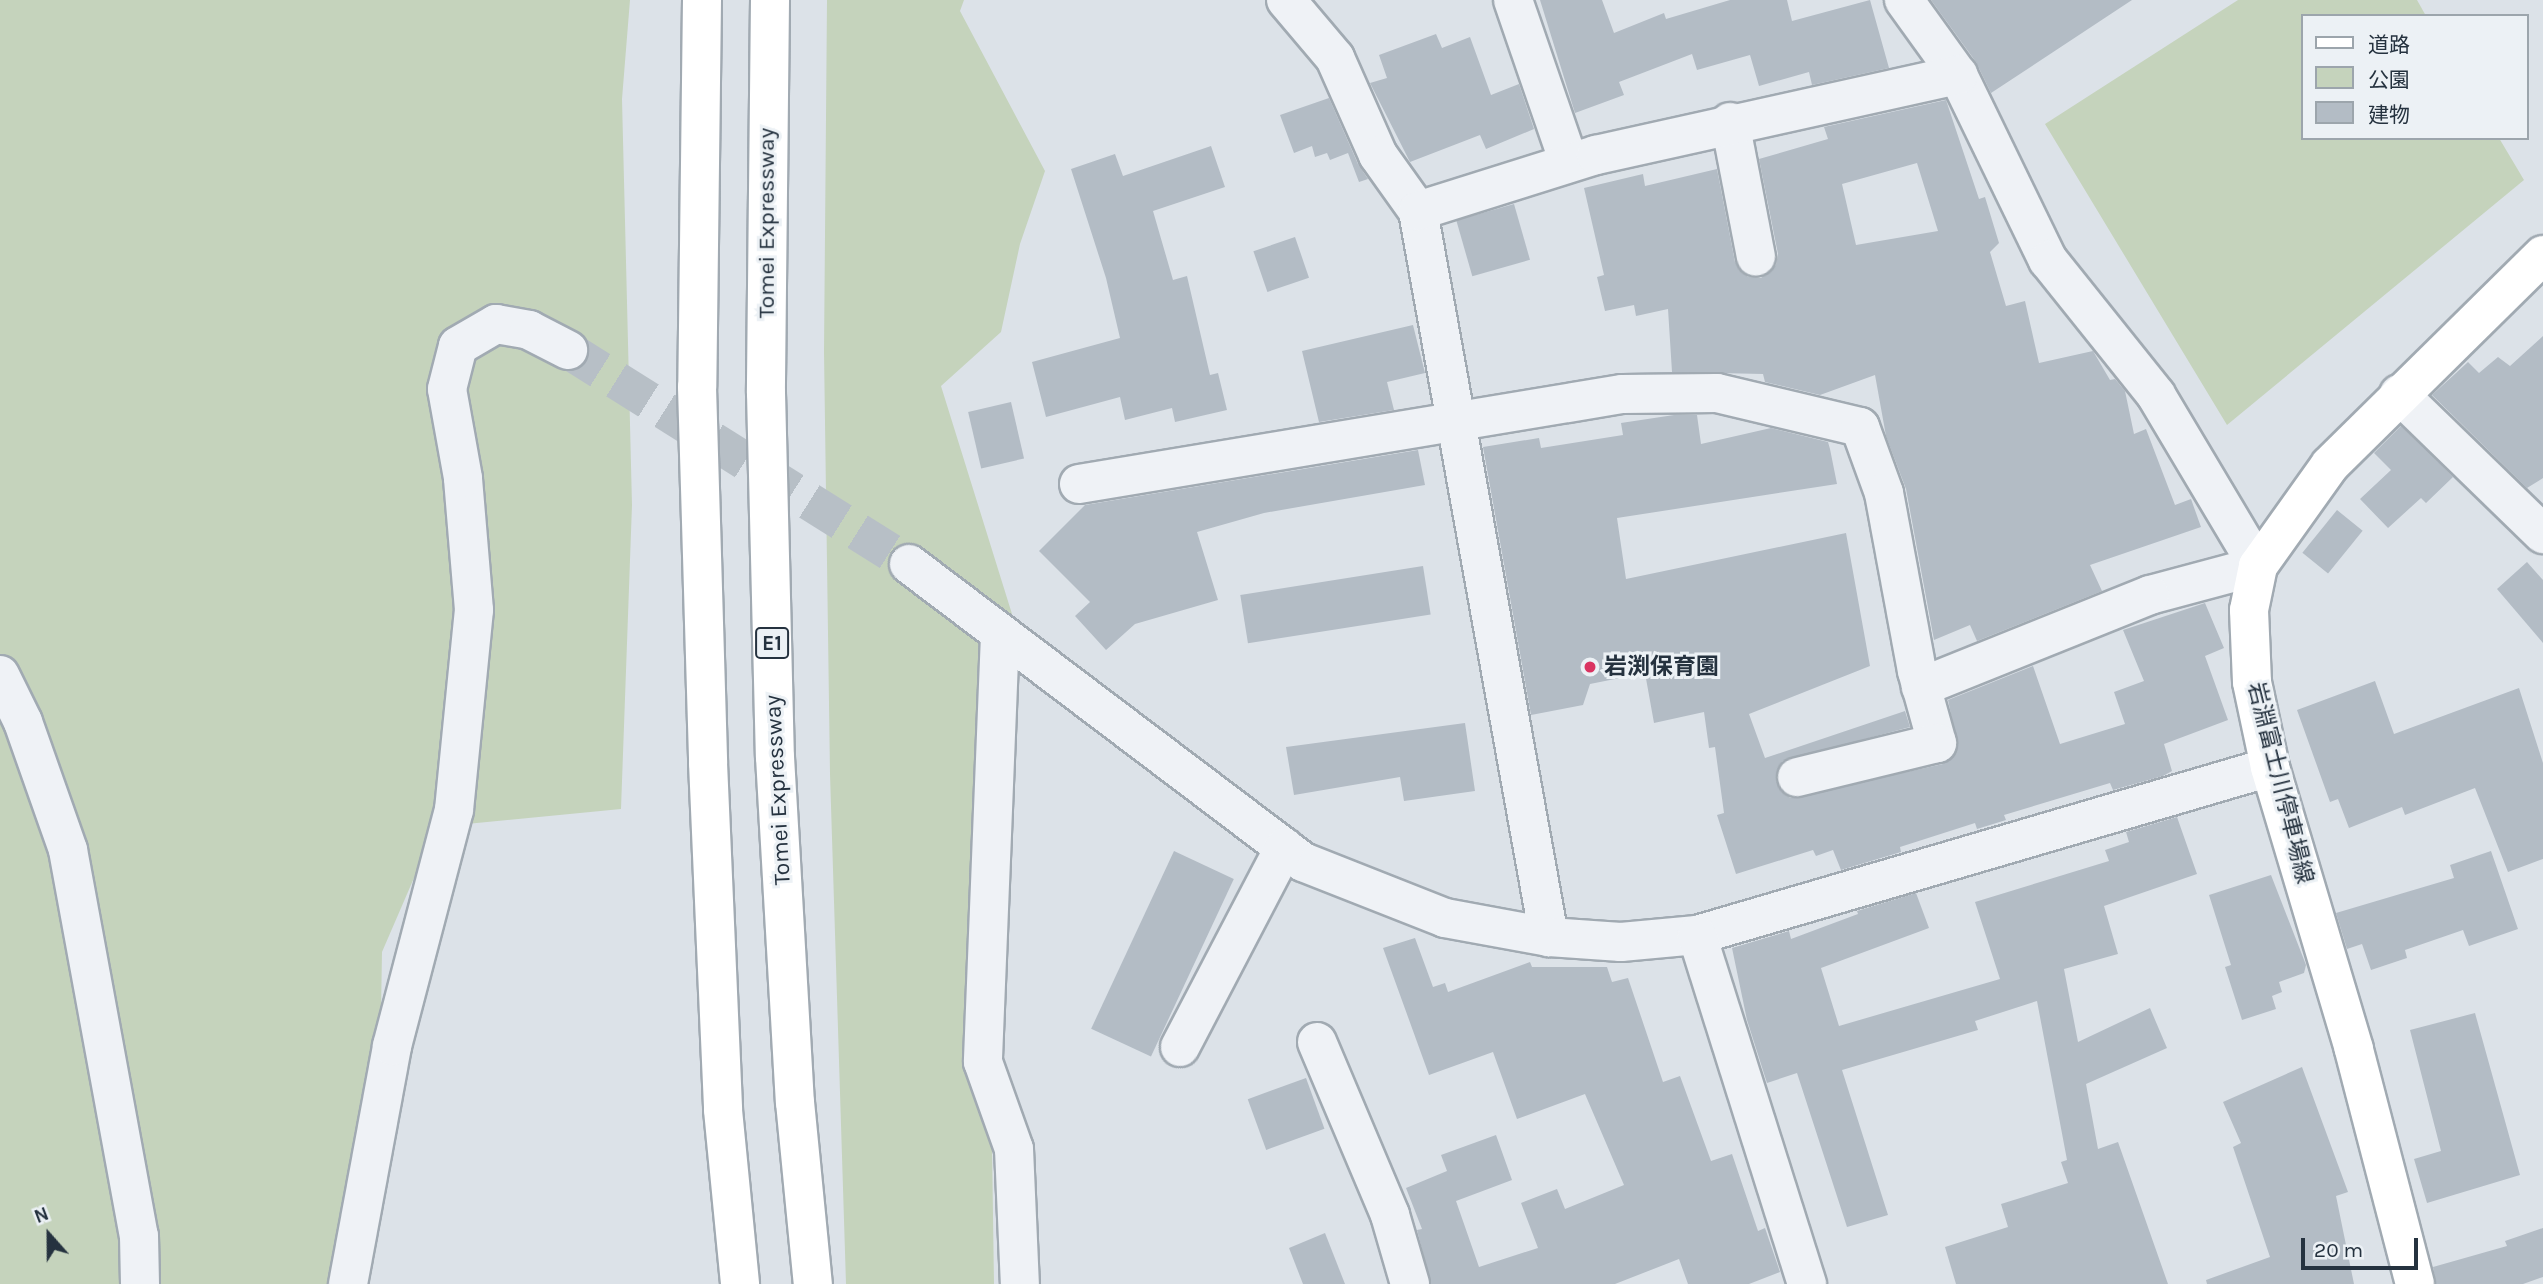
<!DOCTYPE html>
<meta charset="utf-8">
<style>
body{margin:0}
#map{position:relative;width:2543px;height:1284px;overflow:hidden;background:#dce2e8;font-family:Karla,"Noto Sans JP",sans-serif}
div>[style]{position:absolute}
[style*='--x']{left:calc(var(--x)*1px);top:calc(var(--y)*1px);width:calc(var(--w)*1px);rotate:calc(var(--a)*1deg)}
.green>*{inset:0;background:#c5d3bc}
.building>*{inset:0;background:#b3bcc5;transform-origin:0 0}
.street-tunnel>*{height:38px;margin-top:-19px;transform-origin:0;background:repeating-linear-gradient(90deg,#b7bfc6 0 38px,transparent 0 57px)}
.roads{filter:drop-shadow(2px 0 #a1aab2) drop-shadow(-2px 0 #a1aab2) drop-shadow(0 2px #a1aab2) drop-shadow(0 -2px #a1aab2)}
.street>*{height:38px;margin:-19px;padding:0 19px;transform-origin:19px;border-radius:19px;background:#eff2f6}
.secondary>*{height:38px;margin:-19px;padding:0 19px;transform-origin:19px;border-radius:19px;background:#fff}
.highway>*{height:38px;margin:-19px;padding:0 19px;transform-origin:19px;border-radius:19px;background:#fff}
.dots>*{width:19px;height:19px;translate:-50% -50%;box-sizing:border-box;border:4px solid #ecf1f5;border-radius:50%}
span{translate:-50% -50%;white-space:nowrap;text-align:center;line-height:1.15;-webkit-text-stroke:6px #ecf1f5;paint-order:stroke}
.shield-label span{padding:2px 5px;background:#ecf1f5;border:2px solid;border-radius:5px;-webkit-text-stroke-width:0}
.shield-label{font-size:21px;color:#25323f;font-weight:700}
.street-label{font-size:23px;color:#25323f}
.poi-label{font-size:23px;color:#25323f;font-weight:700}
.left{translate:0 -50%;text-align:left}
.legend{position:absolute;left:2301px;top:14px;width:228px;height:126px;box-sizing:border-box;background:#ecf1f5;border:2px solid #9ca5ac;margin:0;padding:9px 12px;list-style:none;font-size:21px;color:#25323f}
.legend li{display:flex;align-items:center;gap:14px;height:35px}
.legend b{width:35px;border:2px solid #9ca5ac}
.north{position:absolute;left:14px;top:1200px;width:70px;height:70px;-webkit-text-stroke:5px #ecf1f5;paint-order:stroke;rotate:339deg;font-size:19px;font-weight:700;line-height:28px;text-align:center;color:#25323f}
.north::after{content:'';display:block;margin:auto;width:24px;height:32px;background:#25323f;clip-path:polygon(50% 0,100% 100%,50% 72%,0 100%)}
.scale{position:absolute;left:2301px;top:1238px;width:117px;height:32px;box-sizing:border-box;border:4px solid #25323f;border-top:0;padding-left:9px;font-size:21px;line-height:24px;white-space:nowrap;color:#25323f;-webkit-text-stroke:5px #ecf1f5;paint-order:stroke}
</style>
<div id="map">
<div class="green">
<div style="clip-path:polygon(0 0,630px 0,622px 99px,632px 505px,621px 809px,436px 827px,382px 952px,380px 1074px,359px 1284px,0 1284px)"></div>
<div style="clip-path:polygon(827px 0,964px 0,960px 11px,1045px 171px,1020px 244px,1001px 332px,941px 386px,1012px 614px,972px 838px,992px 1145px,994px 1284px,846px 1284px,830px 774px,824px 352px)"></div>
<div style="clip-path:polygon(2238px 0,2417px 0,2426px 16px,2303px 16px,2303px 138px,2499px 138px,2524px 180px,2227px 425px,2045px 124px)"></div>
</div>
<div class="building">
<div style="clip-path:polygon(1540px 0,1602px 0,1614px 33px,1664px 13px,1666px 19px,1730px 0,1787px 0,1792px 21px,1870px 0,1889px 68px,1812px 85px,1809px 72px,1759px 86px,1750px 55px,1697px 70px,1692px 54px,1619px 82px,1624px 95px,1575px 113px)"></div>
<div style="clip-path:polygon(1931px 0,2132px 0,1991px 93px,1976px 62px)"></div>
<div style="clip-path:polygon(1436px 34px,1442px 48px,1470px 37px,1491px 95px,1519px 84px,1534px 129px,1486px 149px,1480px 135px,1410px 162px,1370px 83px,1387px 78px,1379px 55px)"></div>
<div style="clip-path:polygon(1329px 98px,1358px 164px,1368px 179px,1359px 182px,1348px 153px,1330px 160px,1327px 153px,1315px 157px,1312px 146px,1294px 153px,1280px 115px)"></div>
<div style="clip-path:polygon(evenodd,1946px 100px,1979px 199px,1985px 197px,1999px 243px,1990px 252px,2006px 306px,2025px 301px,2039px 363px,2093px 351px,2110px 380px,2115px 379px,2125px 391px,2134px 434px,2146px 429px,2175px 505px,2191px 499px,2201px 527px,2090px 565px,2102px 591px,1977px 641px,1970px 625px,1934px 640px,1906px 489px,1886px 436px,1875px 375px,1820px 395px,1765px 382px,1763px 374px,1672px 372px,1668px 309px,1636px 316px,1634px 305px,1605px 311px,1597px 277px,1604px 275px,1584px 188px,1643px 174px,1645px 186px,1717px 169px,1735px 262px,1748px 277px,1761px 278px,1776px 265px,1778px 254px,1759px 159px,1828px 139px,1824px 127px,1946px 100px,1917px 163px,1938px 231px,1856px 245px,1842px 184px,1917px 163px)"></div>
<div style="clip-path:polygon(1211px 146px,1225px 187px,1153px 211px,1173px 280px,1187px 276px,1210px 375px,1218px 373px,1227px 410px,1175px 422px,1172px 408px,1125px 420px,1120px 397px,1046px 417px,1032px 362px,1120px 338px,1106px 278px,1071px 169px,1115px 154px,1123px 176px)"></div>
<div style="left:1514px;top:204px;width:58px;height:60px;rotate:74deg"></div>
<div style="left:1295px;top:237px;width:43px;height:44px;rotate:71deg"></div>
<div style="clip-path:polygon(1413px 325px,1425px 373px,1387px 382px,1394px 410px,1319px 422px,1302px 351px)"></div>
<div style="clip-path:polygon(2543px 336px,2543px 478px,2527px 488px,2432px 395px,2468px 362px,2479px 373px,2498px 357px,2510px 366px)"></div>
<div style="left:1011px;top:402px;width:58px;height:44px;rotate:77deg"></div>
<div style="clip-path:polygon(1674px 415px,1697px 415px,1701px 444px,1771px 428px,1828px 442px,1830px 449px,1837px 484px,1617px 518px,1626px 579px,1846px 533px,1870px 666px,1749px 714px,1765px 758px,1905px 711px,1910px 727px,1782px 761px,1776px 781px,1790px 798px,1943px 764px,1958px 748px,1948px 700px,2033px 666px,2060px 744px,2125px 724px,2114px 692px,2144px 681px,2123px 630px,2205px 603px,2224px 648px,2205px 656px,2228px 720px,2164px 744px,2172px 771px,2163px 776px,2113px 790px,2110px 783px,2004px 815px,2006px 820px,1977px 829px,1975px 823px,1900px 847px,1901px 852px,1841px 870px,1833px 850px,1816px 856px,1813px 850px,1736px 874px,1717px 815px,1724px 813px,1715px 747px,1709px 748px,1704px 712px,1654px 723px,1645px 673px,1590px 684px,1583px 705px,1531px 715px,1483px 447px,1539px 438px,1541px 448px,1623px 435px,1621px 423px)"></div>
<div style="clip-path:polygon(2401px 426px,2453px 477px,2426px 503px,2421px 498px,2388px 528px,2360px 499px,2391px 470px,2374px 453px)"></div>
<div style="clip-path:polygon(1418px 450px,1425px 485px,1264px 513px,1197px 532px,1218px 600px,1135px 624px,1106px 650px,1075px 616px,1090px 602px,1039px 551px,1085px 505px)"></div>
<div style="left:2337px;top:510px;width:33px;height:55px;rotate:39deg"></div>
<div style="clip-path:polygon(2527px 562px,2543px 580px,2543px 643px,2497px 589px)"></div>
<div style="left:1423px;top:566px;width:49px;height:185px;rotate:81deg"></div>
<div style="clip-path:polygon(2375px 681px,2394px 734px,2519px 688px,2543px 763px,2543px 859px,2508px 872px,2475px 788px,2405px 815px,2402px 807px,2349px 828px,2338px 799px,2330px 802px,2297px 710px)"></div>
<div style="clip-path:polygon(1465px 723px,1475px 791px,1404px 801px,1400px 777px,1294px 795px,1286px 747px)"></div>
<div style="clip-path:polygon(2177px 817px,2197px 874px,2104px 906px,2118px 954px,2064px 969px,2078px 1042px,2150px 1008px,2167px 1048px,2086px 1084px,2098px 1149px,2118px 1142px,2168px 1284px,1956px 1284px,1945px 1247px,2008px 1227px,2001px 1204px,2068px 1183px,2061px 1162px,2067px 1160px,2037px 1001px,1975px 1021px,1978px 1030px,1842px 1070px,1888px 1215px,1847px 1227px,1797px 1073px,1767px 1083px,1747px 1020px,1732px 948px,1789px 931px,1791px 939px,1858px 914px,1857px 911px,1916px 893px,1929px 928px,1821px 968px,1839px 1026px,2000px 979px,1975px 902px,2109px 861px,2105px 850px,2129px 842px,2126px 832px)"></div>
<div style="left:1174px;top:851px;width:66px;height:196px;rotate:25deg"></div>
<div style="clip-path:polygon(2491px 851px,2518px 929px,2469px 946px,2463px 930px,2405px 950px,2407px 958px,2371px 970px,2362px 944px,2347px 949px,2336px 913px,2454px 878px,2450px 865px)"></div>
<div style="clip-path:polygon(2271px 875px,2306px 965px,2304px 973px,2279px 982px,2282px 992px,2272px 996px,2276px 1009px,2242px 1020px,2225px 967px,2231px 965px,2209px 895px)"></div>
<div style="clip-path:polygon(1415px 938px,1433px 987px,1445px 983px,1448px 992px,1530px 962px,1532px 967px,1607px 967px,1612px 982px,1628px 978px,1663px 1082px,1680px 1076px,1711px 1161px,1732px 1154px,1758px 1231px,1765px 1228px,1780px 1272px,1749px 1284px,1688px 1284px,1679px 1259px,1615px 1284px,1431px 1284px,1417px 1230px,1422px 1229px,1406px 1188px,1447px 1171px,1441px 1155px,1496px 1135px,1512px 1180px,1456px 1201px,1479px 1267px,1538px 1248px,1521px 1203px,1557px 1189px,1565px 1209px,1624px 1185px,1585px 1094px,1517px 1119px,1493px 1052px,1429px 1075px,1383px 948px)"></div>
<div style="clip-path:polygon(2475px 1013px,2520px 1175px,2427px 1203px,2414px 1159px,2441px 1151px,2410px 1030px)"></div>
<div style="clip-path:polygon(2302px 1067px,2348px 1192px,2336px 1196px,2354px 1284px,2207px 1284px,2206px 1280px,2270px 1257px,2233px 1147px,2241px 1143px,2223px 1102px)"></div>
<div style="left:1306px;top:1078px;width:54px;height:62px;rotate:70deg"></div>
<div style="clip-path:polygon(2543px 1228px,2543px 1277px,2523px 1284px,2436px 1284px,2433px 1267px,2507px 1246px,2505px 1241px)"></div>
<div style="clip-path:polygon(1325px 1233px,1345px 1284px,1303px 1284px,1289px 1248px)"></div>
</div>
<div class="street-tunnel">
<div style="--x:568;--y:350;--w:403;--a:32.1"></div>
</div>
<div class="roads">
<div class="street">
<div style="--x:1286;--y:0;--w:76;--a:49.8"></div>
<div style="--x:1335;--y:58;--w:106;--a:66.1"></div>
<div style="--x:1378;--y:155;--w:69;--a:54.5"></div>
<div style="--x:1418;--y:211;--w:738;--a:79.77"></div>
<div style="--x:1513;--y:0;--w:172;--a:71"></div>
<div style="--x:1904;--y:0;--w:92;--a:54.2"></div>
<div style="--x:1958;--y:75;--w:206;--a:64.1"></div>
<div style="--x:2048;--y:260;--w:173;--a:51.3"></div>
<div style="--x:2156;--y:395;--w:199;--a:59.2"></div>
<div style="--x:2258;--y:566;--w:112;--a:165"></div>
<div style="--x:2150;--y:595;--w:247;--a:158.1"></div>
<div style="--x:1730;--y:122;--w:137;--a:79.1"></div>
<div style="--x:1418;--y:211;--w:187;--a:-17.5"></div>
<div style="--x:1596;--y:155;--w:371;--a:-12.5"></div>
<div style="--x:2399;--y:394;--w:201;--a:44.2"></div>
<div style="--x:1079;--y:484;--w:550;--a:-9.41"></div>
<div style="--x:1622;--y:394;--w:95;--a:-0.6"></div>
<div style="--x:1717;--y:393;--w:147;--a:13.4"></div>
<div style="--x:1860;--y:427;--w:70;--a:70"></div>
<div style="--x:1884;--y:493;--w:181;--a:79.5"></div>
<div style="--x:1917;--y:671;--w:75;--a:74.5"></div>
<div style="--x:1937;--y:743;--w:144;--a:166.3"></div>
<div style="--x:909;--y:564;--w:494;--a:37.1"></div>
<div style="--x:1303;--y:862;--w:153;--a:21.5"></div>
<div style="--x:1445;--y:918;--w:106;--a:10.4"></div>
<div style="--x:1549;--y:937;--w:72;--a:4"></div>
<div style="--x:1621;--y:942;--w:76;--a:-5.3"></div>
<div style="--x:1697;--y:935;--w:597;--a:-16.34"></div>
<div style="--x:1000;--y:635;--w:427;--a:92.3"></div>
<div style="--x:983;--y:1062;--w:92;--a:70.4"></div>
<div style="--x:1014;--y:1149;--w:135;--a:87.5"></div>
<div style="--x:0;--y:675;--w:52;--a:63.9"></div>
<div style="--x:23;--y:722;--w:136;--a:70.6"></div>
<div style="--x:68;--y:850;--w:392;--a:79.6"></div>
<div style="--x:139;--y:1236;--w:48;--a:88.8"></div>
<div style="--x:1697;--y:935;--w:366;--a:72.5"></div>
<div style="--x:1317;--y:1042;--w:188;--a:67.1"></div>
<div style="--x:1390;--y:1215;--w:72;--a:73.8"></div>
<div style="--x:1180;--y:1047;--w:225;--a:-62.4"></div>
<div style="--x:348;--y:1284;--w:242;--a:-79.5"></div>
<div style="--x:392;--y:1046;--w:244;--a:-75.3"></div>
<div style="--x:454;--y:810;--w:201;--a:-84.3"></div>
<div style="--x:474;--y:610;--w:132;--a:-94.8"></div>
<div style="--x:463;--y:478;--w:90;--a:-100.2"></div>
<div style="--x:447;--y:389;--w:44;--a:-75.7"></div>
<div style="--x:458;--y:346;--w:44;--a:-30.1"></div>
<div style="--x:496;--y:324;--w:34;--a:10"></div>
<div style="--x:529;--y:330;--w:44;--a:27.1"></div>
</div>
<div class="secondary">
<div style="--x:2415;--y:1284;--w:243;--a:-104.6"></div>
<div style="--x:2354;--y:1049;--w:294;--a:-106.6"></div>
<div style="--x:2270;--y:767;--w:87;--a:-102"></div>
<div style="--x:2252;--y:682;--w:72;--a:-92.4"></div>
<div style="--x:2249;--y:610;--w:45;--a:-78.4"></div>
<div style="--x:2258;--y:566;--w:124;--a:-54.5"></div>
<div style="--x:2330;--y:465;--w:299;--a:-44.6"></div>
</div>
<div class="highway">
<div style="--x:702;--y:0;--w:387;--a:90.7"></div>
<div style="--x:697;--y:387;--w:376;--a:88.3"></div>
<div style="--x:708;--y:763;--w:347;--a:87.5"></div>
<div style="--x:723;--y:1110;--w:175;--a:84.4"></div>
<div style="--x:770;--y:0;--w:393;--a:90.6"></div>
<div style="--x:766;--y:393;--w:364;--a:88.6"></div>
<div style="--x:775;--y:757;--w:346;--a:86.7"></div>
<div style="--x:795;--y:1102;--w:183;--a:84.4"></div>
</div>
</div>
<div class="dots">
<div style="left:1590px;top:667px;background:#da3461"></div>
</div>
<div class="shield-label">
<span style="left:772px;top:643px">E1</span>
</div>
<div class="street-label">
<span style="left:767px;top:223px;rotate:-90deg">Tomei Expressway</span>
<span style="left:2280px;top:783px;rotate:76deg">岩淵富士川停車場線</span>
<span style="left:778px;top:790px;rotate:-93deg">Tomei Expressway</span>
</div>
<div class="poi-label">
<span class="left" style="left:1604px;top:667px">岩渕保育園</span>
</div>
<ul class="legend">
<li><b style="height:9px;background:#fff"></b>道路</li>
<li><b style="height:19px;background:#c5d3bc"></b>公園</li>
<li><b style="height:19px;background:#b3bcc5"></b>建物</li>
</ul>
<div class="north">N</div>
<div class="scale">20 m</div>
</div>
